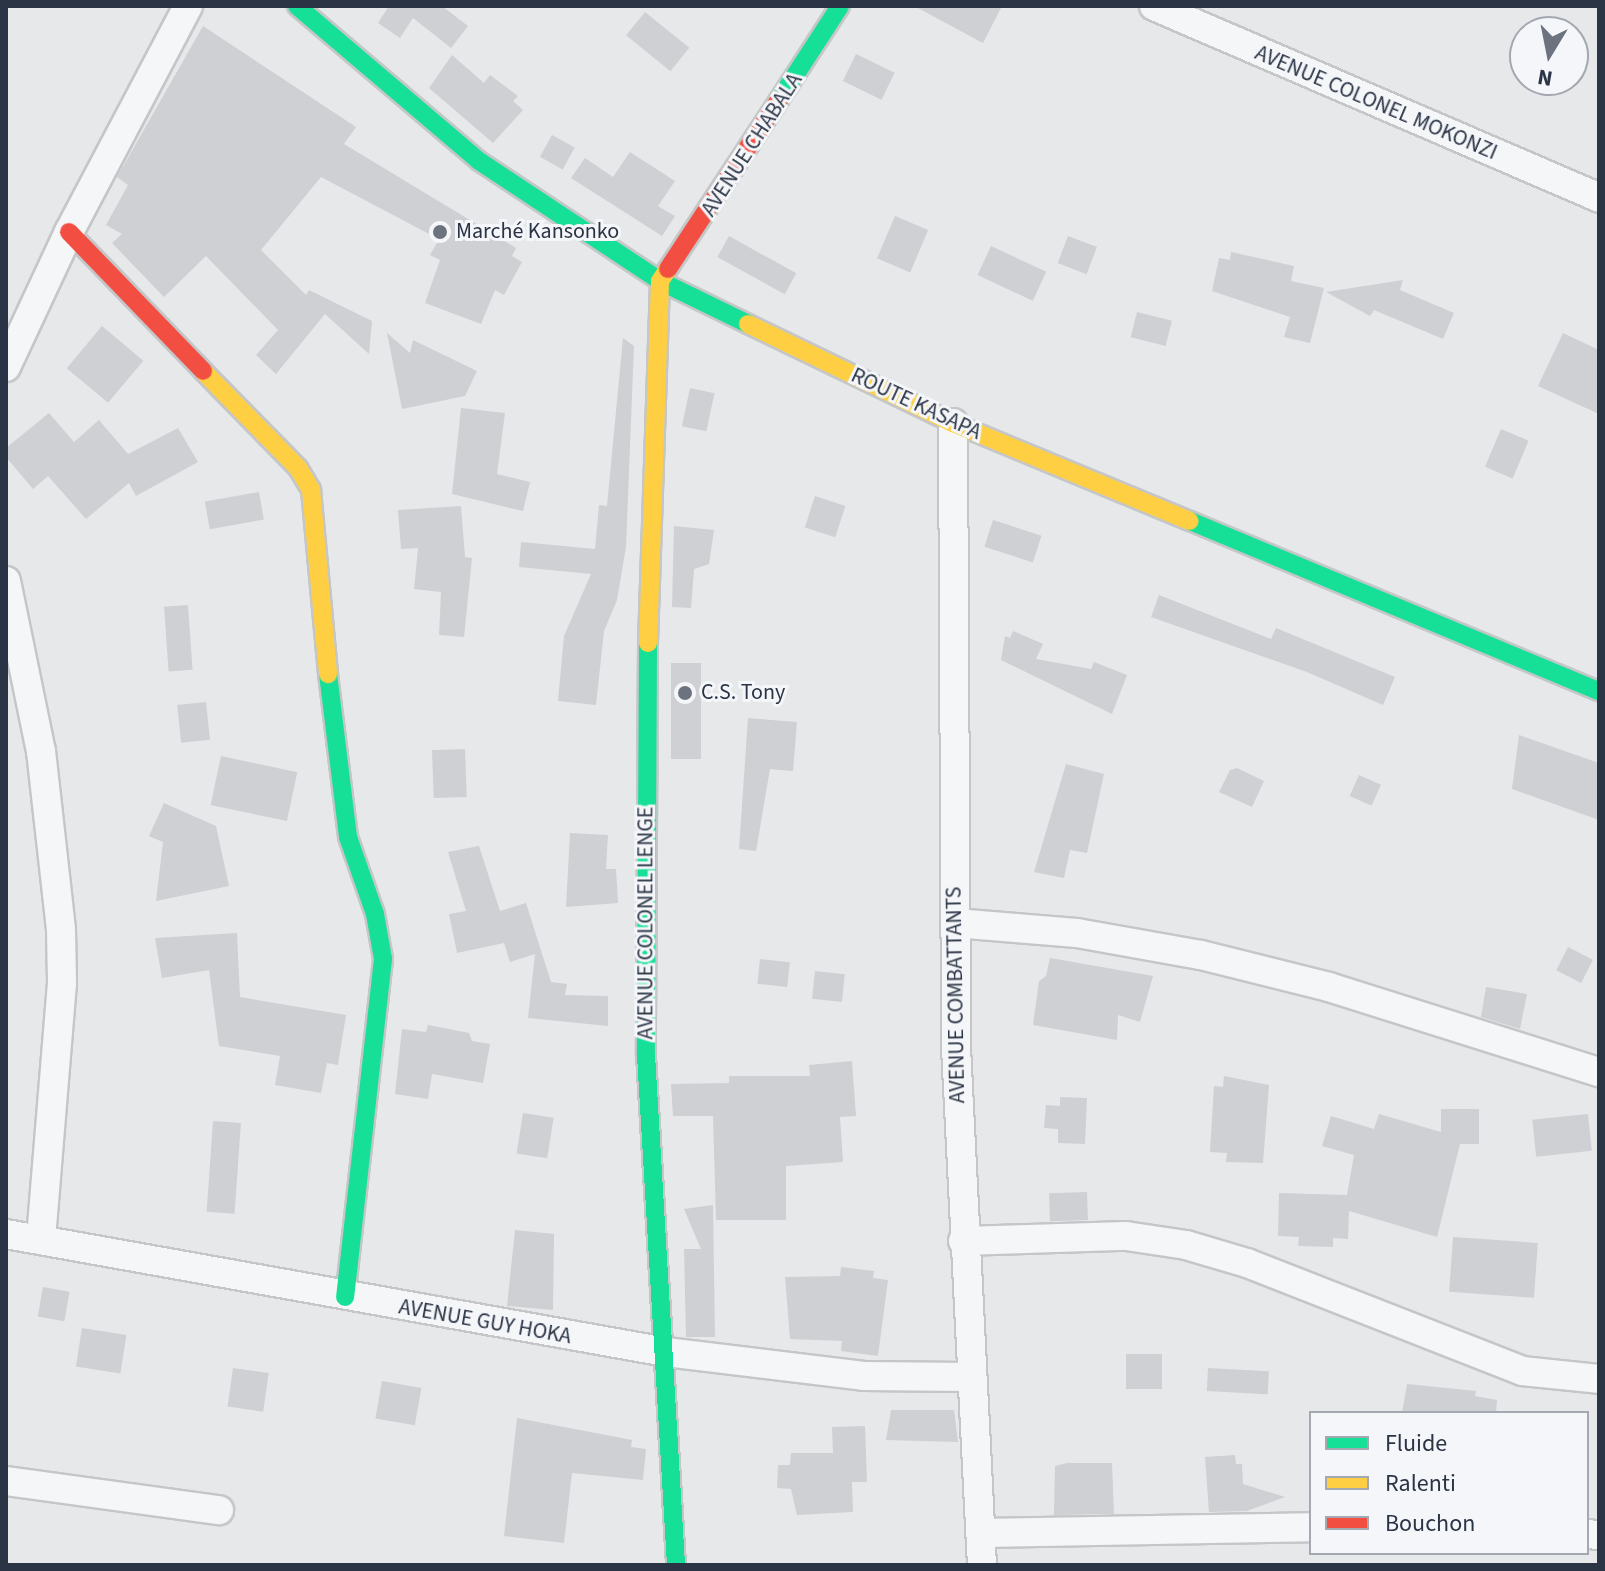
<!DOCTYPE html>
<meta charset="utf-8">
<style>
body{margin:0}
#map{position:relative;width:1605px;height:1571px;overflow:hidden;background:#e6e8ea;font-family:"Source Sans 3",sans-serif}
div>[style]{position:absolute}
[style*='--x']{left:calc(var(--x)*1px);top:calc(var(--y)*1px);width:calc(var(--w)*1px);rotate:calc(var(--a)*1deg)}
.building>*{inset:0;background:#ced0d3;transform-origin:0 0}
.roads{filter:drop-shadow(2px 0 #c4c6c8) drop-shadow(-2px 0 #c4c6c8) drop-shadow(0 2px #c4c6c8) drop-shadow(0 -2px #c4c6c8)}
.street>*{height:28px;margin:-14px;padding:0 14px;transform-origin:14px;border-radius:14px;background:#f5f6f7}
.fast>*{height:18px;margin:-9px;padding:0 9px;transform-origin:9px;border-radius:9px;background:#16e098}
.slow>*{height:18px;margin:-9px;padding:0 9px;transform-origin:9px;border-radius:9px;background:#ffcf43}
.jam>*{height:18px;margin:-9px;padding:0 9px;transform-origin:9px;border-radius:9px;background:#f24e42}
.dots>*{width:22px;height:22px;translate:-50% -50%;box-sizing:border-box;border:4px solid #f4f6f9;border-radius:50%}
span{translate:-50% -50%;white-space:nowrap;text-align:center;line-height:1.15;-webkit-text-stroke:6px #f4f6f9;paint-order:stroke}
.street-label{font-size:22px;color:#2b3445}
.poi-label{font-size:22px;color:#2b3445}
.left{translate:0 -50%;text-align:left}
.frame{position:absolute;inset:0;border:8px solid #2b3445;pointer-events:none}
.legend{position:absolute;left:1309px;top:1411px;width:280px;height:144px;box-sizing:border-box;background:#f4f6f9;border:2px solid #a4a8b1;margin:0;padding:10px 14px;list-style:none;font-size:24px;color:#2b3445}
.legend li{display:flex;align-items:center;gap:16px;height:40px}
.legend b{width:40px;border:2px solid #a4a8b1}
.north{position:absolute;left:1509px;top:16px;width:80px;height:80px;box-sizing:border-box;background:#f4f6f9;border:2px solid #a4a8b1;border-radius:50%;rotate:190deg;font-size:22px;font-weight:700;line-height:32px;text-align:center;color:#2b3445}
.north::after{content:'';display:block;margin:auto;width:28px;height:36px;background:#6c737f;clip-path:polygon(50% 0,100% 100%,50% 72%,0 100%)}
</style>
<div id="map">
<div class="building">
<div style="clip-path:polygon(389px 6px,442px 6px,468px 26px,451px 48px,413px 18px,400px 38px,378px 23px)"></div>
<div style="clip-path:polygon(914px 6px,1002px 6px,983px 43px)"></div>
<div style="left:645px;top:12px;width:57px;height:30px;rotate:39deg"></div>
<div style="clip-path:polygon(203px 26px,356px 127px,344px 144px,516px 248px,512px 256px,522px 262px,504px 295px,495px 290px,481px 324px,425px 303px,440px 260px,430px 255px,438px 241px,431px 235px,321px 177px,261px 250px,306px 295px,309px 290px,372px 321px,369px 354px,314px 304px,325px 314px,276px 374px,256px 355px,278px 330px,206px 256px,164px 297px,112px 243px,122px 234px,106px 225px,128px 185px,117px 177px)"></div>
<div style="left:856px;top:54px;width:43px;height:30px;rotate:26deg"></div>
<div style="clip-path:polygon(452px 55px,484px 83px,490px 75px,518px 96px,513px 101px,523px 110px,493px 143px,429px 88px)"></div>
<div style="left:552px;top:135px;width:26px;height:25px;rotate:29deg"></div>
<div style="clip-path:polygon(630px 152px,675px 181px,658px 206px,675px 216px,662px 236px,571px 178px,585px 158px,613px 177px)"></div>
<div style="left:895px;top:216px;width:36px;height:46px;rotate:23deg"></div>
<div style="left:729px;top:236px;width:77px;height:24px;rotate:29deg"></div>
<div style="left:1068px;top:236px;width:31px;height:29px;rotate:21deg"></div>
<div style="left:991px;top:246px;width:61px;height:32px;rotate:25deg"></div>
<div style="clip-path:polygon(1231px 252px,1294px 266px,1291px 281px,1324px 288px,1310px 343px,1284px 337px,1290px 317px,1212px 291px,1219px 258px,1230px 260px)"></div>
<div style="clip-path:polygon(1403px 280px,1400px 290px,1454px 313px,1443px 339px,1374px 310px,1370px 316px,1326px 292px)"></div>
<div style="left:1137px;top:312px;width:36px;height:26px;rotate:14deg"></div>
<div style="left:102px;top:326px;width:54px;height:55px;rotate:40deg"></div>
<div style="clip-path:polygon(387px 333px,410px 353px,413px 340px,477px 371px,465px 396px,402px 409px)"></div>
<div style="clip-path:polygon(1563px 333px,1599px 350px,1599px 414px,1538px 386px)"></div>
<div style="clip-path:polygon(623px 338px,634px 346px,626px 547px,617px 600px,604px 631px,596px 705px,558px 701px,564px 636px,591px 574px,519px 567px,521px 542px,595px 549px,599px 505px,607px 506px)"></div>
<div style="left:690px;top:388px;width:25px;height:39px;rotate:12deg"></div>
<div style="clip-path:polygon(461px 408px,505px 413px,497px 474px,530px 482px,523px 511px,452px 494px)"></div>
<div style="clip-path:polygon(49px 413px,74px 442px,99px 420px,128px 454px,178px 428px,198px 462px,136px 496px,129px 483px,86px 519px,48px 476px,33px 489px,6px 457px,6px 448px)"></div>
<div style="left:1501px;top:429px;width:30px;height:41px;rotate:23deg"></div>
<div style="left:259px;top:492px;width:28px;height:55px;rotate:80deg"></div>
<div style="left:815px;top:496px;width:32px;height:33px;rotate:18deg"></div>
<div style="clip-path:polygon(461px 506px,465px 557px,472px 558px,464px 637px,439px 635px,441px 592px,414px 589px,418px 548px,401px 549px,398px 510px)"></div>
<div style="left:993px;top:520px;width:51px;height:28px;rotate:18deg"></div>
<div style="clip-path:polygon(674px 526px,714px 530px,709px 564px,694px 569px,691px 608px,672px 607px)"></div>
<div style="clip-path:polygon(1159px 595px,1271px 639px,1276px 628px,1395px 677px,1383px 705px,1307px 672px,1151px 617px)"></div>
<div style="left:188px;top:605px;width:65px;height:24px;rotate:86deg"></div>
<div style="clip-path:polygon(1013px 631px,1043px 644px,1036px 659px,1091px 669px,1094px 662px,1127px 675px,1112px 714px,1001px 660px,1005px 636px,1010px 638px)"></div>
<div style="left:671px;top:663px;width:30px;height:96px"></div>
<div style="left:206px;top:702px;width:38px;height:29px;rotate:84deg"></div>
<div style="clip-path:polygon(748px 718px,797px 722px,793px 771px,770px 769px,756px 851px,739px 849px)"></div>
<div style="clip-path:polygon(1519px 735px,1599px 763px,1599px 820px,1512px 789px)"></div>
<div style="left:465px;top:749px;width:48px;height:33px;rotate:88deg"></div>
<div style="left:221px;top:756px;width:78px;height:50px;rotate:12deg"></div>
<div style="clip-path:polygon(1066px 764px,1104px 774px,1087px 853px,1070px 850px,1064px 878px,1034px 872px)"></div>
<div style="clip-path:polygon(1237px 768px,1264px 781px,1252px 807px,1219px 792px,1230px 770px)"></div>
<div style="left:1359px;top:775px;width:24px;height:23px;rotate:24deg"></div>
<div style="clip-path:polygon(164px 803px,216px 826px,229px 886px,156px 901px,163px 842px,149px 836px)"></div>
<div style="clip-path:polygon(570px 833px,608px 835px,606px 869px,616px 869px,618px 903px,566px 907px)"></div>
<div style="clip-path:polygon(479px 846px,500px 911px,526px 903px,551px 982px,567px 984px,565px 995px,608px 996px,608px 1026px,528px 1018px,535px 954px,510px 962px,504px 943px,457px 953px,449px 914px,466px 911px,448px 852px)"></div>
<div style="clip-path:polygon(237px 933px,240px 997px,346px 1015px,338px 1065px,327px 1063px,321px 1093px,275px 1085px,280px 1056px,219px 1046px,209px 970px,162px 978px,155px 938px)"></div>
<div style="left:1568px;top:947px;width:28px;height:26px;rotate:27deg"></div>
<div style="clip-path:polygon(1050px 958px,1153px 976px,1140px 1022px,1118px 1015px,1117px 1040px,1033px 1025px,1039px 981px,1046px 976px)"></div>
<div style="left:760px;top:959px;width:30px;height:25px;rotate:6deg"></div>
<div style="left:815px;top:971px;width:30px;height:28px;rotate:6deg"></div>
<div style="clip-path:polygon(1486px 987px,1527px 994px,1520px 1029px,1481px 1017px)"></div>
<div style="clip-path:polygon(428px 1025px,469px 1033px,472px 1041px,490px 1044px,483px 1083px,432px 1074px,428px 1099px,395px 1094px,402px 1029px,426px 1032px)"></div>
<div style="clip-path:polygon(852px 1061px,856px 1116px,840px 1117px,843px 1162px,786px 1166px,786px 1220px,716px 1220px,713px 1116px,673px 1116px,671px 1084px,729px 1083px,729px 1076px,810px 1076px,809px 1065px)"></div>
<div style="clip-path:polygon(1224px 1076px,1269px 1085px,1263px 1163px,1226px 1162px,1227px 1153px,1210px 1152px,1214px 1086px,1223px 1087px)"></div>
<div style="clip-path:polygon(1060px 1097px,1087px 1098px,1085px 1144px,1058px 1143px,1058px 1129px,1044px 1128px,1046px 1105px,1060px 1106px)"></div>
<div style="clip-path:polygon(1441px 1109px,1479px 1109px,1479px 1144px,1460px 1144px,1437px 1237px,1349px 1211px,1348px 1239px,1333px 1238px,1333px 1247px,1298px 1246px,1299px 1237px,1278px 1236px,1279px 1193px,1347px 1195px,1354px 1155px,1322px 1146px,1331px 1116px,1374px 1129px,1379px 1114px,1441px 1132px)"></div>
<div style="left:523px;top:1113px;width:31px;height:41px;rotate:9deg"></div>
<div style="left:1588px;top:1114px;width:37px;height:56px;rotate:84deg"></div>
<div style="left:213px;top:1121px;width:28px;height:91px;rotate:4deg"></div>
<div style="left:1087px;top:1192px;width:28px;height:38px;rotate:88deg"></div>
<div style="clip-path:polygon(713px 1205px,715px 1337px,686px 1337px,684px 1249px,701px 1249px,684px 1209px)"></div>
<div style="clip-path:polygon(515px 1230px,554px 1234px,553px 1310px,507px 1306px)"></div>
<div style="left:1453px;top:1237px;width:85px;height:55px;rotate:4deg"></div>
<div style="clip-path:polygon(841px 1267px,874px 1271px,873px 1278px,888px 1280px,878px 1356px,841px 1351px,842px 1341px,790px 1339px,785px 1277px,840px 1276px)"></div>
<div style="left:43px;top:1287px;width:27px;height:30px;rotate:10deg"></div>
<div style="left:82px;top:1328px;width:45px;height:39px;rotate:9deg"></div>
<div style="left:1126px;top:1354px;width:36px;height:35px"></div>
<div style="left:233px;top:1368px;width:36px;height:39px;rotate:8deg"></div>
<div style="left:1208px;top:1368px;width:61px;height:23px;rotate:3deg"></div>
<div style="left:382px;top:1381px;width:40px;height:38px;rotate:10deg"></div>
<div style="clip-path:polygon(1407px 1384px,1476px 1391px,1475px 1396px,1497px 1400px,1496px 1413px,1402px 1413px)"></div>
<div style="clip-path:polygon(891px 1410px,954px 1410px,958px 1442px,886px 1440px)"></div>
<div style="clip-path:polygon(517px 1418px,632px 1440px,631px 1447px,646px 1449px,643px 1480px,572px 1473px,564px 1543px,504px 1536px)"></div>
<div style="clip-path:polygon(865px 1426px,867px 1482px,852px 1482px,853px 1512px,797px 1515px,791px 1489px,777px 1488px,778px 1465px,790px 1465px,791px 1453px,833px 1453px,832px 1427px)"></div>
<div style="clip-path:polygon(1235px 1455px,1236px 1464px,1242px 1464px,1243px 1484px,1285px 1497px,1247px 1511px,1209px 1512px,1205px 1457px)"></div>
<div style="clip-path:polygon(1067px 1463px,1112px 1463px,1114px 1514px,1054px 1515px,1055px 1466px)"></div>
</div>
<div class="roads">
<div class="street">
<div style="--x:1154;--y:6;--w:485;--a:23.3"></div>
<div style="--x:6;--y:367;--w:149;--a:-65"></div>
<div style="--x:69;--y:232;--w:255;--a:-62.2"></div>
<div style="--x:953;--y:423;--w:624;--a:89.72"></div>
<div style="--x:956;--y:1047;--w:519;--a:87.13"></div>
<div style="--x:6;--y:581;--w:174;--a:78.4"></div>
<div style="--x:41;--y:751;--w:180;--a:83.6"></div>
<div style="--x:61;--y:930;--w:53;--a:88.9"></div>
<div style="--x:62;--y:983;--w:257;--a:94.7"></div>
<div style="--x:955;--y:923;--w:122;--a:4.7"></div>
<div style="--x:1077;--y:933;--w:126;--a:10.1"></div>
<div style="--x:1201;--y:955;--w:132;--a:14"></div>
<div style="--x:1329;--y:987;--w:283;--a:17.5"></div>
<div style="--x:6;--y:1234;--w:670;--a:10.14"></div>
<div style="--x:666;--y:1352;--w:199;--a:6.9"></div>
<div style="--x:864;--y:1376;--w:105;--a:0.5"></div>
<div style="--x:963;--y:1241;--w:163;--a:-1.8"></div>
<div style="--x:1126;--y:1236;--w:61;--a:8.5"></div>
<div style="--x:1186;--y:1245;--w:64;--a:16.4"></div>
<div style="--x:1247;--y:1263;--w:295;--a:21.4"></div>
<div style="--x:1522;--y:1371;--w:77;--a:5.9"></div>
<div style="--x:6;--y:1481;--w:215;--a:7.8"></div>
<div style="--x:982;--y:1533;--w:329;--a:-1"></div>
<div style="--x:1587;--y:1534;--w:12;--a:5"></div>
</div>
<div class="fast">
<div style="--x:297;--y:6;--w:239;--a:40.4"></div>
<div style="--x:479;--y:161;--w:217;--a:33.5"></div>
<div style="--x:660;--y:281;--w:98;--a:26"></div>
<div style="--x:779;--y:100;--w:112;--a:-57"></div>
<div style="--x:1190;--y:521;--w:443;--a:22.6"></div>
<div style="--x:648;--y:643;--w:412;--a:90.3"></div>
<div style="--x:646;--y:1055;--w:511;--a:86.63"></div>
<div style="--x:328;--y:674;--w:164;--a:83"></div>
<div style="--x:348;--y:837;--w:82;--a:70.7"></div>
<div style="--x:375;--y:914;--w:46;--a:79.9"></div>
<div style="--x:383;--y:959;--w:340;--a:96.4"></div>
</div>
<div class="slow">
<div style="--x:748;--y:324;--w:228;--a:25.8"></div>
<div style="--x:953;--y:423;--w:256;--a:22.5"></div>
<div style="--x:203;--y:371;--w:136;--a:45.6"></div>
<div style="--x:298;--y:468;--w:26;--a:59"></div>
<div style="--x:311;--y:490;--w:185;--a:84.7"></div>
<div style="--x:648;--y:643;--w:362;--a:-88.1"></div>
<div style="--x:660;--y:281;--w:14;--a:-56"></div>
</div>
<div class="jam">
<div style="--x:69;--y:232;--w:193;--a:46"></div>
<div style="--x:668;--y:269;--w:202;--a:-56.7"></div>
</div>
</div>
<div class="dots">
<div style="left:440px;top:232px;background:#6c737f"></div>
<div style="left:685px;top:693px;background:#6c737f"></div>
</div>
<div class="street-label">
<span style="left:1376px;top:103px;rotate:23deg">AVENUE COLONEL MOKONZI</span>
<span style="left:752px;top:145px;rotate:-57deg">AVENUE CHABALA</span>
<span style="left:916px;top:404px;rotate:25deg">ROUTE KASAPA</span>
<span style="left:646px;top:923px;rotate:-90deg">AVENUE COLONEL LENGE</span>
<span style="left:956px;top:995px;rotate:-91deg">AVENUE COMBATTANTS</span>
<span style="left:485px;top:1322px;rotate:10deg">AVENUE GUY HOKA</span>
</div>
<div class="poi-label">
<span class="left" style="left:456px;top:232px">Marché Kansonko</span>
<span class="left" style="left:701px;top:693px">C.S. Tony</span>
</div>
<div class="frame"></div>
<ul class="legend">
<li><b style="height:10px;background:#16e098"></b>Fluide</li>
<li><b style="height:10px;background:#ffcf43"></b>Ralenti</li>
<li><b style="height:10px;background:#f24e42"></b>Bouchon</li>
</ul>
<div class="north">N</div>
</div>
